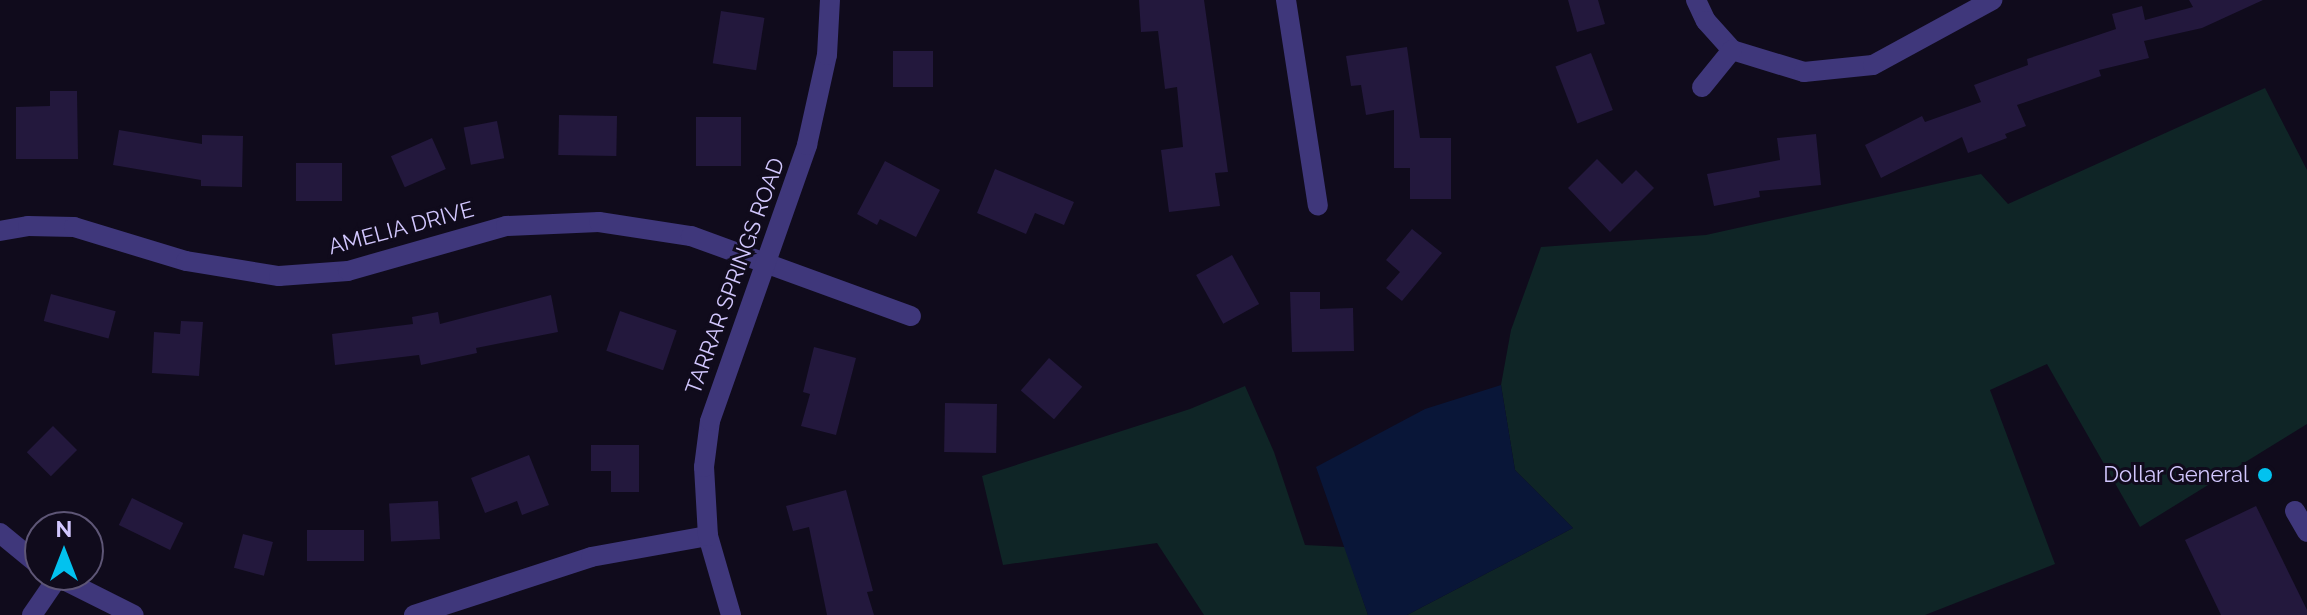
<!DOCTYPE html>
<style>
body{margin:0}
#map{position:relative;width:2307px;height:615px;overflow:hidden;background:#100b1c;font-family:Raleway,sans-serif}
div>[style]{position:absolute}
[style*='--x']{left:calc(var(--x)*1px);top:calc(var(--y)*1px);width:calc(var(--w)*1px);rotate:calc(var(--a)*1deg)}
.green>*{inset:0;background:#0f2526}
.water>*{inset:0;background:#091638}
.building>*{inset:0;background:#23183d;transform-origin:0 0}
.minor>*{height:20px;margin:-10px;padding:0 10px;transform-origin:10px;border-radius:10px;background:#3f377b}
.dots>*{width:22px;height:22px;translate:-50% -50%;box-sizing:border-box;border:4px solid #100b1c;border-radius:50%}
span{translate:-50% -50%;white-space:nowrap;text-align:center;line-height:1.15;-webkit-text-stroke:6px #100b1c;paint-order:stroke}
.street-label{font-size:22px;color:#d2c7fe}
.poi-label{font-size:22px;color:#d2c7fe}
.right{translate:-100% -50%;text-align:right}
.north{position:absolute;left:24px;top:511px;width:80px;height:80px;box-sizing:border-box;background:#100b1c;border:2px solid #5e5676;border-radius:50%;rotate:0deg;font-size:22px;font-weight:700;line-height:32px;text-align:center;color:#d2c7fe}
.north::after{content:'';display:block;margin:auto;width:28px;height:36px;background:#02c2ef;clip-path:polygon(50% 0,100% 100%,50% 72%,0 100%)}
</style>
<div id="map">
<div class="green">
<div style="clip-path:polygon(2265px 88px,2307px 170px,2307px 424px,2140px 527px,2047px 364px,1990px 390px,2055px 564px,1925px 615px,1407px 615px,1573px 528px,1515px 470px,1501px 385px,1511px 330px,1541px 247px,1706px 235px,1981px 174px,2008px 204px)"></div>
<div style="clip-path:polygon(1245px 386px,1274px 452px,1305px 545px,1345px 547px,1368px 615px,1204px 615px,1157px 543px,1003px 565px,982px 476px,1190px 409px)"></div>
</div>
<div class="water">
<div style="clip-path:polygon(1501px 385px,1515px 470px,1573px 528px,1407px 615px,1368px 615px,1316px 467px,1425px 409px)"></div>
</div>
<div class="building">
<div style="clip-path:polygon(1139px 0,1204px 0,1228px 172px,1215px 173px,1220px 206px,1169px 212px,1161px 150px,1183px 147px,1177px 87px,1165px 89px,1158px 31px,1141px 32px)"></div>
<div style="clip-path:polygon(1568px 0,1598px 0,1605px 24px,1577px 32px)"></div>
<div style="clip-path:polygon(2189px 0,2263px 0,2202px 28px,2144px 41px,2149px 58px,2099px 70px,2101px 76px,2017px 105px,2026px 126px,2005px 134px,2007px 138px,1968px 153px,1962px 137px,1881px 178px,1865px 145px,1922px 116px,1925px 122px,1981px 102px,1974px 85px,2028px 65px,2027px 59px,2116px 29px,2112px 14px,2142px 6px,2145px 20px,2193px 7px)"></div>
<div style="left:721px;top:11px;width:44px;height:53px;rotate:9deg"></div>
<div style="clip-path:polygon(1407px 47px,1420px 138px,1451px 138px,1451px 199px,1410px 199px,1410px 168px,1394px 168px,1394px 110px,1366px 115px,1361px 85px,1351px 86px,1346px 56px)"></div>
<div style="left:893px;top:51px;width:40px;height:36px"></div>
<div style="left:1591px;top:53px;width:61px;height:38px;rotate:69deg"></div>
<div style="clip-path:polygon(50px 91px,77px 91px,78px 159px,16px 159px,16px 107px,50px 106px)"></div>
<div style="left:559px;top:115px;width:58px;height:40px;rotate:1deg"></div>
<div style="left:696px;top:117px;width:45px;height:49px"></div>
<div style="left:497px;top:121px;width:38px;height:34px;rotate:79deg"></div>
<div style="clip-path:polygon(119px 130px,202px 144px,202px 135px,243px 136px,242px 187px,201px 186px,201px 180px,113px 165px)"></div>
<div style="clip-path:polygon(1816px 134px,1821px 185px,1759px 191px,1760px 197px,1714px 206px,1707px 174px,1780px 160px,1777px 138px)"></div>
<div style="left:432px;top:138px;width:34px;height:45px;rotate:66deg"></div>
<div style="clip-path:polygon(1597px 159px,1622px 184px,1636px 170px,1654px 188px,1610px 232px,1568px 188px)"></div>
<div style="clip-path:polygon(885px 161px,940px 190px,916px 237px,880px 219px,877px 225px,857px 214px)"></div>
<div style="left:296px;top:163px;width:46px;height:38px"></div>
<div style="clip-path:polygon(995px 169px,1074px 202px,1064px 225px,1035px 213px,1026px 234px,977px 213px)"></div>
<div style="clip-path:polygon(1412px 229px,1442px 253px,1402px 301px,1386px 288px,1400px 272px,1386px 260px)"></div>
<div style="left:1232px;top:255px;width:56px;height:41px;rotate:61deg"></div>
<div style="clip-path:polygon(1290px 292px,1320px 292px,1320px 309px,1353px 308px,1354px 351px,1292px 352px)"></div>
<div style="left:51px;top:294px;width:67px;height:28px;rotate:15deg"></div>
<div style="clip-path:polygon(551px 295px,558px 332px,476px 348px,477px 353px,421px 365px,419px 355px,335px 365px,332px 334px,413px 324px,412px 317px,438px 312px,440px 324px)"></div>
<div style="left:620px;top:311px;width:60px;height:42px;rotate:19deg"></div>
<div style="clip-path:polygon(181px 321px,203px 322px,199px 376px,152px 373px,154px 332px,180px 334px)"></div>
<div style="clip-path:polygon(814px 347px,856px 358px,836px 435px,801px 426px,810px 394px,803px 392px)"></div>
<div style="left:1049px;top:358px;width:44px;height:43px;rotate:41deg"></div>
<div style="left:945px;top:403px;width:52px;height:49px;rotate:1deg"></div>
<div style="left:53px;top:426px;width:34px;height:37px;rotate:45deg"></div>
<div style="clip-path:polygon(591px 445px,639px 445px,639px 492px,611px 492px,611px 471px,591px 471px)"></div>
<div style="clip-path:polygon(529px 455px,549px 505px,522px 515px,517px 501px,485px 513px,471px 478px)"></div>
<div style="clip-path:polygon(846px 490px,873px 591px,867px 592px,874px 615px,827px 615px,809px 527px,793px 531px,786px 506px)"></div>
<div style="left:132px;top:498px;width:57px;height:30px;rotate:26deg"></div>
<div style="left:438px;top:501px;width:38px;height:49px;rotate:87deg"></div>
<div style="clip-path:polygon(2256px 506px,2307px 610px,2307px 615px,2221px 615px,2185px 540px)"></div>
<div style="left:307px;top:530px;width:57px;height:31px"></div>
<div style="left:243px;top:534px;width:31px;height:35px;rotate:15deg"></div>
</div>
<div class="minor">
<div style="--x:1286;--y:0;--w:208;--a:81.2"></div>
<div style="--x:1696;--y:0;--w:23;--a:65"></div>
<div style="--x:1706;--y:21;--w:39;--a:48"></div>
<div style="--x:1732;--y:50;--w:75;--a:17"></div>
<div style="--x:1804;--y:72;--w:69;--a:-5.8"></div>
<div style="--x:1873;--y:65;--w:136;--a:-28.6"></div>
<div style="--x:1702;--y:87;--w:48;--a:-51"></div>
<div style="--x:0;--y:231;--w:28;--a:-10"></div>
<div style="--x:28;--y:226;--w:46;--a:1.2"></div>
<div style="--x:74;--y:227;--w:117;--a:16.9"></div>
<div style="--x:186;--y:261;--w:94;--a:9.2"></div>
<div style="--x:279;--y:276;--w:69;--a:-4.1"></div>
<div style="--x:348;--y:271;--w:164;--a:-15.9"></div>
<div style="--x:506;--y:226;--w:93;--a:-2.5"></div>
<div style="--x:599;--y:222;--w:93;--a:8.7"></div>
<div style="--x:691;--y:236;--w:234;--a:20"></div>
<div style="--x:2295;--y:511;--w:24;--a:60"></div>
<div style="--x:0;--y:533;--w:52;--a:39.5"></div>
<div style="--x:54;--y:575;--w:89;--a:26.6"></div>
<div style="--x:32;--y:615;--w:46;--a:-55.6"></div>
<div style="--x:414;--y:615;--w:186;--a:-18.1"></div>
<div style="--x:591;--y:557;--w:119;--a:-10.2"></div>
<div style="--x:731;--y:615;--w:82;--a:-106.2"></div>
<div style="--x:708;--y:536;--w:69;--a:-93.3"></div>
<div style="--x:704;--y:467;--w:46;--a:-82.6"></div>
<div style="--x:710;--y:421;--w:293;--a:-70.6"></div>
<div style="--x:807;--y:145;--w:92;--a:-77.5"></div>
<div style="--x:827;--y:55;--w:55;--a:-86.9"></div>
</div>
<div class="dots">
<div style="left:2265px;top:475px;background:#02c2ef"></div>
</div>
<div class="street-label">
<span style="left:401px;top:228px;rotate:-15deg">AMELIA DRIVE</span>
<span style="left:735px;top:276px;rotate:-70deg">TARRAR SPRINGS ROAD</span>
</div>
<div class="poi-label">
<span class="right" style="left:2249px;top:475px">Dollar General</span>
</div>
<div class="north">N</div>
</div>
